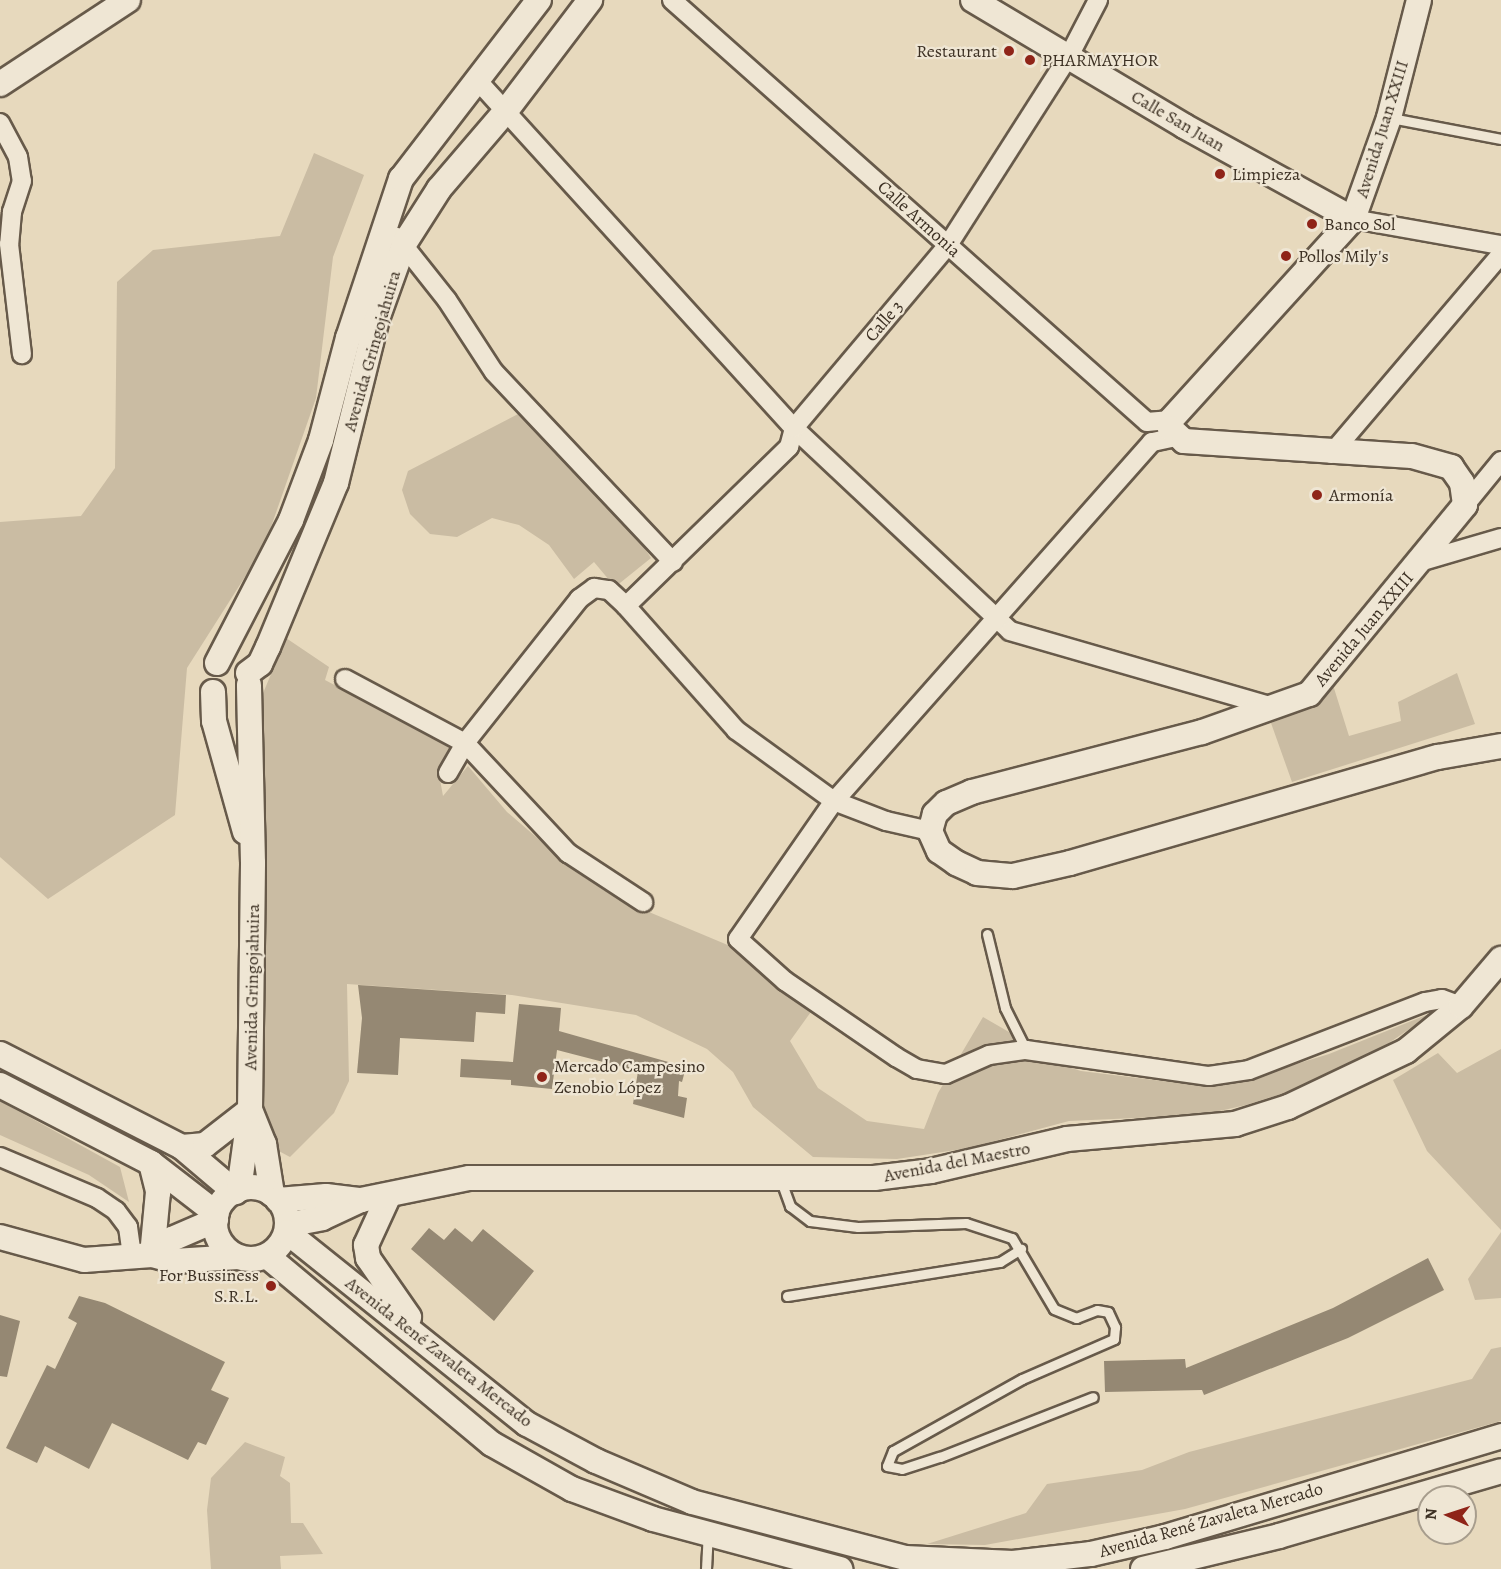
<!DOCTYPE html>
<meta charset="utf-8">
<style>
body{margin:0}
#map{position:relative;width:1501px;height:1569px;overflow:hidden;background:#e7d9bd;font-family:Alegreya,serif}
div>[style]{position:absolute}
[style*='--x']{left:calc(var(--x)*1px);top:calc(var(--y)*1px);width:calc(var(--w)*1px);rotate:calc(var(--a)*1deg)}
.green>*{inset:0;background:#cabca3}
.building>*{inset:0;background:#958873}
.roads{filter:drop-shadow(2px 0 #675a4a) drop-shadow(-2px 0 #675a4a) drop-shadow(0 2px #675a4a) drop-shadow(0 -2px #675a4a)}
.lane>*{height:9px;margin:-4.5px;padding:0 4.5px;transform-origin:4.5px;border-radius:4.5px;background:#efe6d4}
.street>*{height:18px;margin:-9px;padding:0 9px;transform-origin:9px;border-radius:9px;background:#efe6d4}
.secondary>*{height:24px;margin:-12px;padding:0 12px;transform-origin:12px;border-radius:12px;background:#efe6d4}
.secondary>.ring{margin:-12px;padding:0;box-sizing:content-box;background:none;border:24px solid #efe6d4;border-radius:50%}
.dots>*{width:16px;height:16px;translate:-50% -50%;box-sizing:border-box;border:3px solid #efe6d4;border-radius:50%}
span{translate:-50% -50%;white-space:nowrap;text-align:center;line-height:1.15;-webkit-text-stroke:4.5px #efe6d4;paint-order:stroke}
.poi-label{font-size:18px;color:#3c3023}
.right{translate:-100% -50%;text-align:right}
.left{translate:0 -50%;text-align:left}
.street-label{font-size:18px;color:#3c3023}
.north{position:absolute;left:1417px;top:1485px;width:60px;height:60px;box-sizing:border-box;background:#efe6d4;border:2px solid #a79d8d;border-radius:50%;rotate:273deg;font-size:16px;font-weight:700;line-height:24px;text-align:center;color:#3c3023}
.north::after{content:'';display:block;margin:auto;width:21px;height:27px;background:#8f2418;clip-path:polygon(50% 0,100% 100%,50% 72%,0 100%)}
</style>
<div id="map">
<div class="green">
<div style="clip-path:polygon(314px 153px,364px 175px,333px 257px,316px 398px,264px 547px,187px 668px,175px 815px,48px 899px,0 857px,0 522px,81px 516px,115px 468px,117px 282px,153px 250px,280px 236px)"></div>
<div style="clip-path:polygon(520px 413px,630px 526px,651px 558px,615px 587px,594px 562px,574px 579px,549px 545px,519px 525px,492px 518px,457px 537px,430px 534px,410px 514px,402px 490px,408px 471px)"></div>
<div style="clip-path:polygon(286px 638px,329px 667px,325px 680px,452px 747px,439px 774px,443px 796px,468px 766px,507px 812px,578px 873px,618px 899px,742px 951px,762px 975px,813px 1009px,790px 1041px,818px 1088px,867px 1121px,924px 1129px,938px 1093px,983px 1017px,1009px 1032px,1032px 1056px,1081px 1071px,1178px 1083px,1247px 1079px,1329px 1054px,1434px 1012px,1389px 1043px,1316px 1083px,1246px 1105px,1202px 1115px,1069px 1121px,969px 1148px,897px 1159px,813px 1157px,753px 1107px,733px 1072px,707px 1049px,636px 1015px,512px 995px,347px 984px,349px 1081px,334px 1113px,290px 1157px,275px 1149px,264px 1126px,259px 703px)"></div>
<div style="clip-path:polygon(1457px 673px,1475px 724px,1292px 782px,1271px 723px,1309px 708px,1333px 685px,1349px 736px,1401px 721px,1398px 702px)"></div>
<div style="clip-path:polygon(1501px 1049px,1501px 1230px,1427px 1151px,1393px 1080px,1438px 1053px,1457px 1073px)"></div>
<div style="clip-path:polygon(0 1101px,120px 1167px,129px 1202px,89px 1175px,0 1135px)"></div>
<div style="clip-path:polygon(1501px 1232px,1501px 1298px,1475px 1300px,1468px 1279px)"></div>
<div style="clip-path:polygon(1501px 1347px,1501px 1421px,1185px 1509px,985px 1545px,927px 1544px,1026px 1513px,1047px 1484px,1142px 1470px,1189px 1452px,1472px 1379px,1491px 1349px)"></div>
<div style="clip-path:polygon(245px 1442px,285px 1457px,280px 1476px,290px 1483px,291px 1523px,303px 1523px,323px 1554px,280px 1556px,281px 1569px,211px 1569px,207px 1510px,211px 1478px)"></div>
</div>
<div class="building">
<div style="clip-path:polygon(358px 985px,506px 995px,505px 1014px,476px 1012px,474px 1042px,400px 1038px,398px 1075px,357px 1073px,362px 1018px)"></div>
<div style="clip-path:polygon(519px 1004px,561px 1008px,559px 1031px,686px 1067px,682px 1082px,679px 1081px,678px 1096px,687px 1098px,684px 1118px,633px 1104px,638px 1071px,557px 1050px,552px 1089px,511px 1085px,511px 1080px,460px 1077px,461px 1059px,513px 1062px)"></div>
<div style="clip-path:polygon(429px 1228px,444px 1240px,455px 1228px,472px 1242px,483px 1229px,534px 1271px,494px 1321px,411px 1249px)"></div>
<div style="clip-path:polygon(1428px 1258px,1444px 1290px,1348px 1338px,1204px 1395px,1202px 1390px,1105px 1392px,1104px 1361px,1185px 1359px,1186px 1368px,1333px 1308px)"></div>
<div style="clip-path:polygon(79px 1296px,105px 1303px,225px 1362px,211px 1390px,229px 1398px,206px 1445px,198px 1442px,188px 1460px,112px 1423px,89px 1469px,45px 1446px,37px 1463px,6px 1448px,47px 1365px,55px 1369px,77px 1323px,68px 1318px)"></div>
<div style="clip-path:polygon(0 1315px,20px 1321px,7px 1377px,0 1376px)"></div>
</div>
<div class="roads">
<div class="lane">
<div style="--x:1391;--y:118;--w:112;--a:10.8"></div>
<div style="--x:987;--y:934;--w:76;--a:76.3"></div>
<div style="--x:1005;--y:1008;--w:47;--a:63.4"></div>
<div style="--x:781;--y:1181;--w:27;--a:70"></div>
<div style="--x:790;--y:1206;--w:25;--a:37"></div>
<div style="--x:810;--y:1221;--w:48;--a:7.1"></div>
<div style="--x:858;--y:1227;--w:108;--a:-2.1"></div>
<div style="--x:966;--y:1223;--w:48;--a:18.1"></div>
<div style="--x:1012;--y:1238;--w:82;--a:59.4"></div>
<div style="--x:1054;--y:1309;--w:24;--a:22"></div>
<div style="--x:1076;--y:1318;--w:22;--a:-21"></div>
<div style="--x:1097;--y:1310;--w:11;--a:10"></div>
<div style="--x:1108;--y:1312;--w:17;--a:65"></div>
<div style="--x:1115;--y:1327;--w:12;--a:95"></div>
<div style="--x:1114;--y:1339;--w:100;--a:156.5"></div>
<div style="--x:1022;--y:1379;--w:148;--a:150.8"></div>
<div style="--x:893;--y:1451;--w:16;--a:112"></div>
<div style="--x:887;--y:1466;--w:15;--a:11"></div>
<div style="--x:902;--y:1469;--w:40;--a:-18"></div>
<div style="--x:940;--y:1457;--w:164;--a:-21.4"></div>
<div style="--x:787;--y:1296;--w:216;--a:-9.1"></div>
<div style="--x:1000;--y:1262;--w:25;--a:-32"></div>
<div style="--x:706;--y:1569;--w:33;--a:-87"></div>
</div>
<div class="street">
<div style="--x:672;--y:0;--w:635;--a:41.62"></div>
<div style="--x:1147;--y:422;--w:24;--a:-5"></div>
<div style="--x:478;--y:81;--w:469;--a:47.7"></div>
<div style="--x:794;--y:428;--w:296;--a:43.2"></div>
<div style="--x:1010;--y:631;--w:277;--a:16.1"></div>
<div style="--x:0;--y:123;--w:38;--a:62"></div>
<div style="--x:18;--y:157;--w:24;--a:81"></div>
<div style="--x:22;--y:181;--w:33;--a:108"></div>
<div style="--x:12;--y:212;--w:32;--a:95"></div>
<div style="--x:9;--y:244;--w:111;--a:83.3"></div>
<div style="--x:1353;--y:219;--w:150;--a:10"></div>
<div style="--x:397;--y:237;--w:80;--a:51.6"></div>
<div style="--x:447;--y:300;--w:86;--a:56.9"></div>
<div style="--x:494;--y:372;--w:261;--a:46.7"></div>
<div style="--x:1176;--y:437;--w:25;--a:168"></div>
<div style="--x:1152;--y:442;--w:480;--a:131.5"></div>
<div style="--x:834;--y:801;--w:168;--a:124.8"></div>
<div style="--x:738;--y:939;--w:63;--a:41.8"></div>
<div style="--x:785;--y:981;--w:135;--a:34.4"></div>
<div style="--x:896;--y:1057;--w:24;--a:30"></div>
<div style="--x:917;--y:1069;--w:29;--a:10"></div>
<div style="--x:946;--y:1074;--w:47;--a:-23.8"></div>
<div style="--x:989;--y:1055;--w:37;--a:-8"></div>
<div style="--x:1026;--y:1050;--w:185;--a:8.1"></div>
<div style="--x:1209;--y:1076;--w:40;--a:-8.5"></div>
<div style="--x:1249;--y:1070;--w:189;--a:-21.1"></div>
<div style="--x:1425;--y:1002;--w:17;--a:-10"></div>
<div style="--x:1442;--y:999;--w:20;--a:20"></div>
<div style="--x:1331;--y:454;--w:262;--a:-49.6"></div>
<div style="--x:1465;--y:505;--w:57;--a:-50.7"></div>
<div style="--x:1419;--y:562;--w:85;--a:-16.3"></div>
<div style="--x:626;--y:606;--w:228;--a:-44.3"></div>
<div style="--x:789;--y:447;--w:20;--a:-75"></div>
<div style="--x:794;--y:428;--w:239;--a:-49.9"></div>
<div style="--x:948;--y:245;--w:224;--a:-57.4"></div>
<div style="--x:1069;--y:56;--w:63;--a:-62.6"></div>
<div style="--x:345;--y:679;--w:136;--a:28.1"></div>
<div style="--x:465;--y:743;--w:151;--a:46.9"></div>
<div style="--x:568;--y:853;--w:90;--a:33.2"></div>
<div style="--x:448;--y:773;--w:34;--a:-60"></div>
<div style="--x:465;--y:743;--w:184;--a:-51.6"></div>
<div style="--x:579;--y:599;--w:19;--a:-36"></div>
<div style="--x:594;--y:588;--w:15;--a:8"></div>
<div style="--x:609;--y:590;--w:23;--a:43"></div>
<div style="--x:626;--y:606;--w:166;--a:48.4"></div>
<div style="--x:736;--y:730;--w:121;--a:35.9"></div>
<div style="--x:834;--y:801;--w:56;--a:21"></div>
<div style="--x:886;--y:821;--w:45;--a:12.8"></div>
<div style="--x:0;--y:1157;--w:105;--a:22.9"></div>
<div style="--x:97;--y:1198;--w:23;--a:34"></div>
<div style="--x:116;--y:1211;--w:20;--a:53"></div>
<div style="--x:128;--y:1227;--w:30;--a:82"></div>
</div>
<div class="secondary">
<div style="--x:973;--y:0;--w:246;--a:30.8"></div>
<div style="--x:1184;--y:126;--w:193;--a:28.8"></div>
<div style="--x:1419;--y:0;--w:122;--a:104.3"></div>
<div style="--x:1389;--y:118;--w:107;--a:109.6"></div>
<div style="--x:1353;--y:219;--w:271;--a:132.2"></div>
<div style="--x:1171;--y:420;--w:8;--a:97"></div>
<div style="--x:1170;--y:428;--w:19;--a:43"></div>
<div style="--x:1184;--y:441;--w:228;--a:3.8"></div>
<div style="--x:1412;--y:456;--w:41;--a:15.8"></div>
<div style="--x:1451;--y:467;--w:19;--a:55"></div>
<div style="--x:1462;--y:483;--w:22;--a:82"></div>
<div style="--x:1465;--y:505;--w:245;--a:129.5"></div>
<div style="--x:1309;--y:694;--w:114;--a:160.4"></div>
<div style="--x:1202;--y:732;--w:238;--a:165.4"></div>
<div style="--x:972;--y:792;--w:28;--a:157"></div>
<div style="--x:946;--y:803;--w:16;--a:135"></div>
<div style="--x:935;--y:814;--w:18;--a:106"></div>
<div style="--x:930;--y:831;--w:22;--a:66"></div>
<div style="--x:939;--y:851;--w:21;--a:35"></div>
<div style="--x:956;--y:863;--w:23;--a:25"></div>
<div style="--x:977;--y:873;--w:36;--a:5"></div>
<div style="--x:1013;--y:876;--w:58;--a:-12.8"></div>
<div style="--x:1070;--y:863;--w:383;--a:-16.1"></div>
<div style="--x:1438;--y:757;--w:64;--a:-9.9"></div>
<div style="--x:0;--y:84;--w:153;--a:-33.3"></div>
<div style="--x:217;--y:663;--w:161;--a:-62.6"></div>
<div style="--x:291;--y:520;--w:85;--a:-69.4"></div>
<div style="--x:321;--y:440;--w:106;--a:-75.2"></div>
<div style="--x:348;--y:338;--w:168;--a:-71.6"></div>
<div style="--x:401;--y:179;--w:226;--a:-52.4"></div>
<div style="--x:248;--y:673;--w:15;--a:-37"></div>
<div style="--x:260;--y:664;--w:19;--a:-65"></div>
<div style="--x:268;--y:647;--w:178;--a:-67.5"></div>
<div style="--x:336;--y:483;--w:169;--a:-76"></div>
<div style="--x:377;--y:319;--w:80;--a:-70.2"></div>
<div style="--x:404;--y:244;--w:65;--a:-57.5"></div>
<div style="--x:439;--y:189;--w:101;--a:-49.4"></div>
<div style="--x:505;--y:112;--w:141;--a:-52.8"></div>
<div style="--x:213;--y:692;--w:29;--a:88"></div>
<div style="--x:214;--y:721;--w:115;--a:74.4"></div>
<div style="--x:0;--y:1054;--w:204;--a:27.1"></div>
<div style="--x:182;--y:1147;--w:70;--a:40.3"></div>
<div style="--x:0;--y:1085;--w:170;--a:27.3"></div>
<div style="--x:151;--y:1163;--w:83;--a:37.7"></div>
<div style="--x:251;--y:1112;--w:35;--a:68"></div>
<div style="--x:264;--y:1144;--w:51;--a:80.9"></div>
<div style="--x:182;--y:1147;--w:23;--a:-5"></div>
<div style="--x:205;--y:1145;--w:57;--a:-37.9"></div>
<div style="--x:151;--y:1163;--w:30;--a:76"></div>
<div style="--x:158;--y:1192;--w:63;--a:95.4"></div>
<div class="ring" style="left:215px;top:1187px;width:48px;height:48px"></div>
<div style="--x:239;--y:1190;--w:81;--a:-82.2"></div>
<div style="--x:250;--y:1110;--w:247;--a:-89.3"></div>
<div style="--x:253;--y:863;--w:178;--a:-91.3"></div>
<div style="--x:389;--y:1195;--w:55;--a:114.7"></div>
<div style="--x:366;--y:1245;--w:13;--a:81"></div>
<div style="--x:368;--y:1258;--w:72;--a:55.2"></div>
<div style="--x:278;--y:1200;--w:48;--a:-4.8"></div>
<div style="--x:326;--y:1196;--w:35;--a:7"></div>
<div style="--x:287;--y:1225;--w:36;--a:-11"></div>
<div style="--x:322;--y:1218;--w:43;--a:-24.8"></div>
<div style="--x:361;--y:1200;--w:110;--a:-11.5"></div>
<div style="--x:469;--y:1178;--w:405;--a:0"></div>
<div style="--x:874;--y:1178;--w:57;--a:-7"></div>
<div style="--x:931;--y:1171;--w:140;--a:-13.2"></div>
<div style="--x:1067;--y:1139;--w:169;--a:-5.1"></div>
<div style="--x:1235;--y:1124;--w:56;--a:-17.8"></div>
<div style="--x:1288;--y:1107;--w:131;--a:-25.4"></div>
<div style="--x:1406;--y:1051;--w:71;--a:-39.3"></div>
<div style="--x:1461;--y:1006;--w:62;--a:-49.6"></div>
<div style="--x:287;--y:1232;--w:307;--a:38.7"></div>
<div style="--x:527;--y:1424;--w:78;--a:28.2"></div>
<div style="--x:596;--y:1461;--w:104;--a:23.1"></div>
<div style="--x:692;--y:1502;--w:220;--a:14.7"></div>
<div style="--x:905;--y:1558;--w:108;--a:2.7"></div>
<div style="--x:1013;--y:1563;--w:79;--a:-6.6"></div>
<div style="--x:1091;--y:1554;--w:76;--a:-12.9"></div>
<div style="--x:1165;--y:1537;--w:351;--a:-16.7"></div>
<div style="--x:0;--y:1237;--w:87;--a:15.3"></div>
<div style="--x:84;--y:1260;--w:68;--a:-4.2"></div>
<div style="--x:152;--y:1255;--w:23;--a:15"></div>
<div style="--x:174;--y:1261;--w:64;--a:-3.6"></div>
<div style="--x:152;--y:1255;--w:26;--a:-39"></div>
<div style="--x:172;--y:1239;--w:48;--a:-23.4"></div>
<div style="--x:267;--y:1256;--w:293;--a:39.9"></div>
<div style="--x:492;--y:1444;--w:92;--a:29.4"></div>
<div style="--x:572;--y:1489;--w:86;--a:20.3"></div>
<div style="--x:653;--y:1519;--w:194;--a:15"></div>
<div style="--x:1143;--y:1569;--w:140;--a:-13.6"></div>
<div style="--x:1279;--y:1536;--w:231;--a:-16.3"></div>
</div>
</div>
<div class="dots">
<div style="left:1009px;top:51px;background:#8f2418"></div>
<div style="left:1030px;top:60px;background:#8f2418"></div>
<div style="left:1220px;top:174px;background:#8f2418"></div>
<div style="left:1312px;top:224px;background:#8f2418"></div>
<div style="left:1286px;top:256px;background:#8f2418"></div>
<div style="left:1317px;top:495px;background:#8f2418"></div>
<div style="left:542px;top:1077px;background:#8f2418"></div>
<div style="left:271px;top:1286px;background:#8f2418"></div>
</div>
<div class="poi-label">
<span class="right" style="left:997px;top:51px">Restaurant</span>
<span class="left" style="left:1042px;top:60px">PHARMAYHOR</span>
<span class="left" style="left:1232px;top:174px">Limpieza</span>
<span class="left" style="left:1324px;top:224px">Banco Sol</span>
<span class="left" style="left:1298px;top:256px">Pollos Mily's</span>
<span class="left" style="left:1329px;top:495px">Armonía</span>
<span class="left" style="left:554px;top:1077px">Mercado Campesino<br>Zenobio López</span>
<span class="right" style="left:259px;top:1286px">For Bussiness<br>S.R.L.</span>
</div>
<div class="street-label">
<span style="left:1178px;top:121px;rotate:30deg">Calle San Juan</span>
<span style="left:1382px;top:129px;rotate:-73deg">Avenida Juan XXIII</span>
<span style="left:919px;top:219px;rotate:42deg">Calle Armonia</span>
<span style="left:884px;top:321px;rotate:-49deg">Calle 3</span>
<span style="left:372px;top:351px;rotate:-74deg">Avenida Gringojahuira</span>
<span style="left:1364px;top:629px;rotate:-50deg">Avenida Juan XXIII</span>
<span style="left:252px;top:987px;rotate:-89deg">Avenida Gringojahuira</span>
<span style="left:957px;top:1162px;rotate:-11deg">Avenida del Maestro</span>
<span style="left:439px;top:1352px;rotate:38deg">Avenida René Zavaleta Mercado</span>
<span style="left:1211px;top:1520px;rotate:-16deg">Avenida René Zavaleta Mercado</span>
</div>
<div class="north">N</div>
</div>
